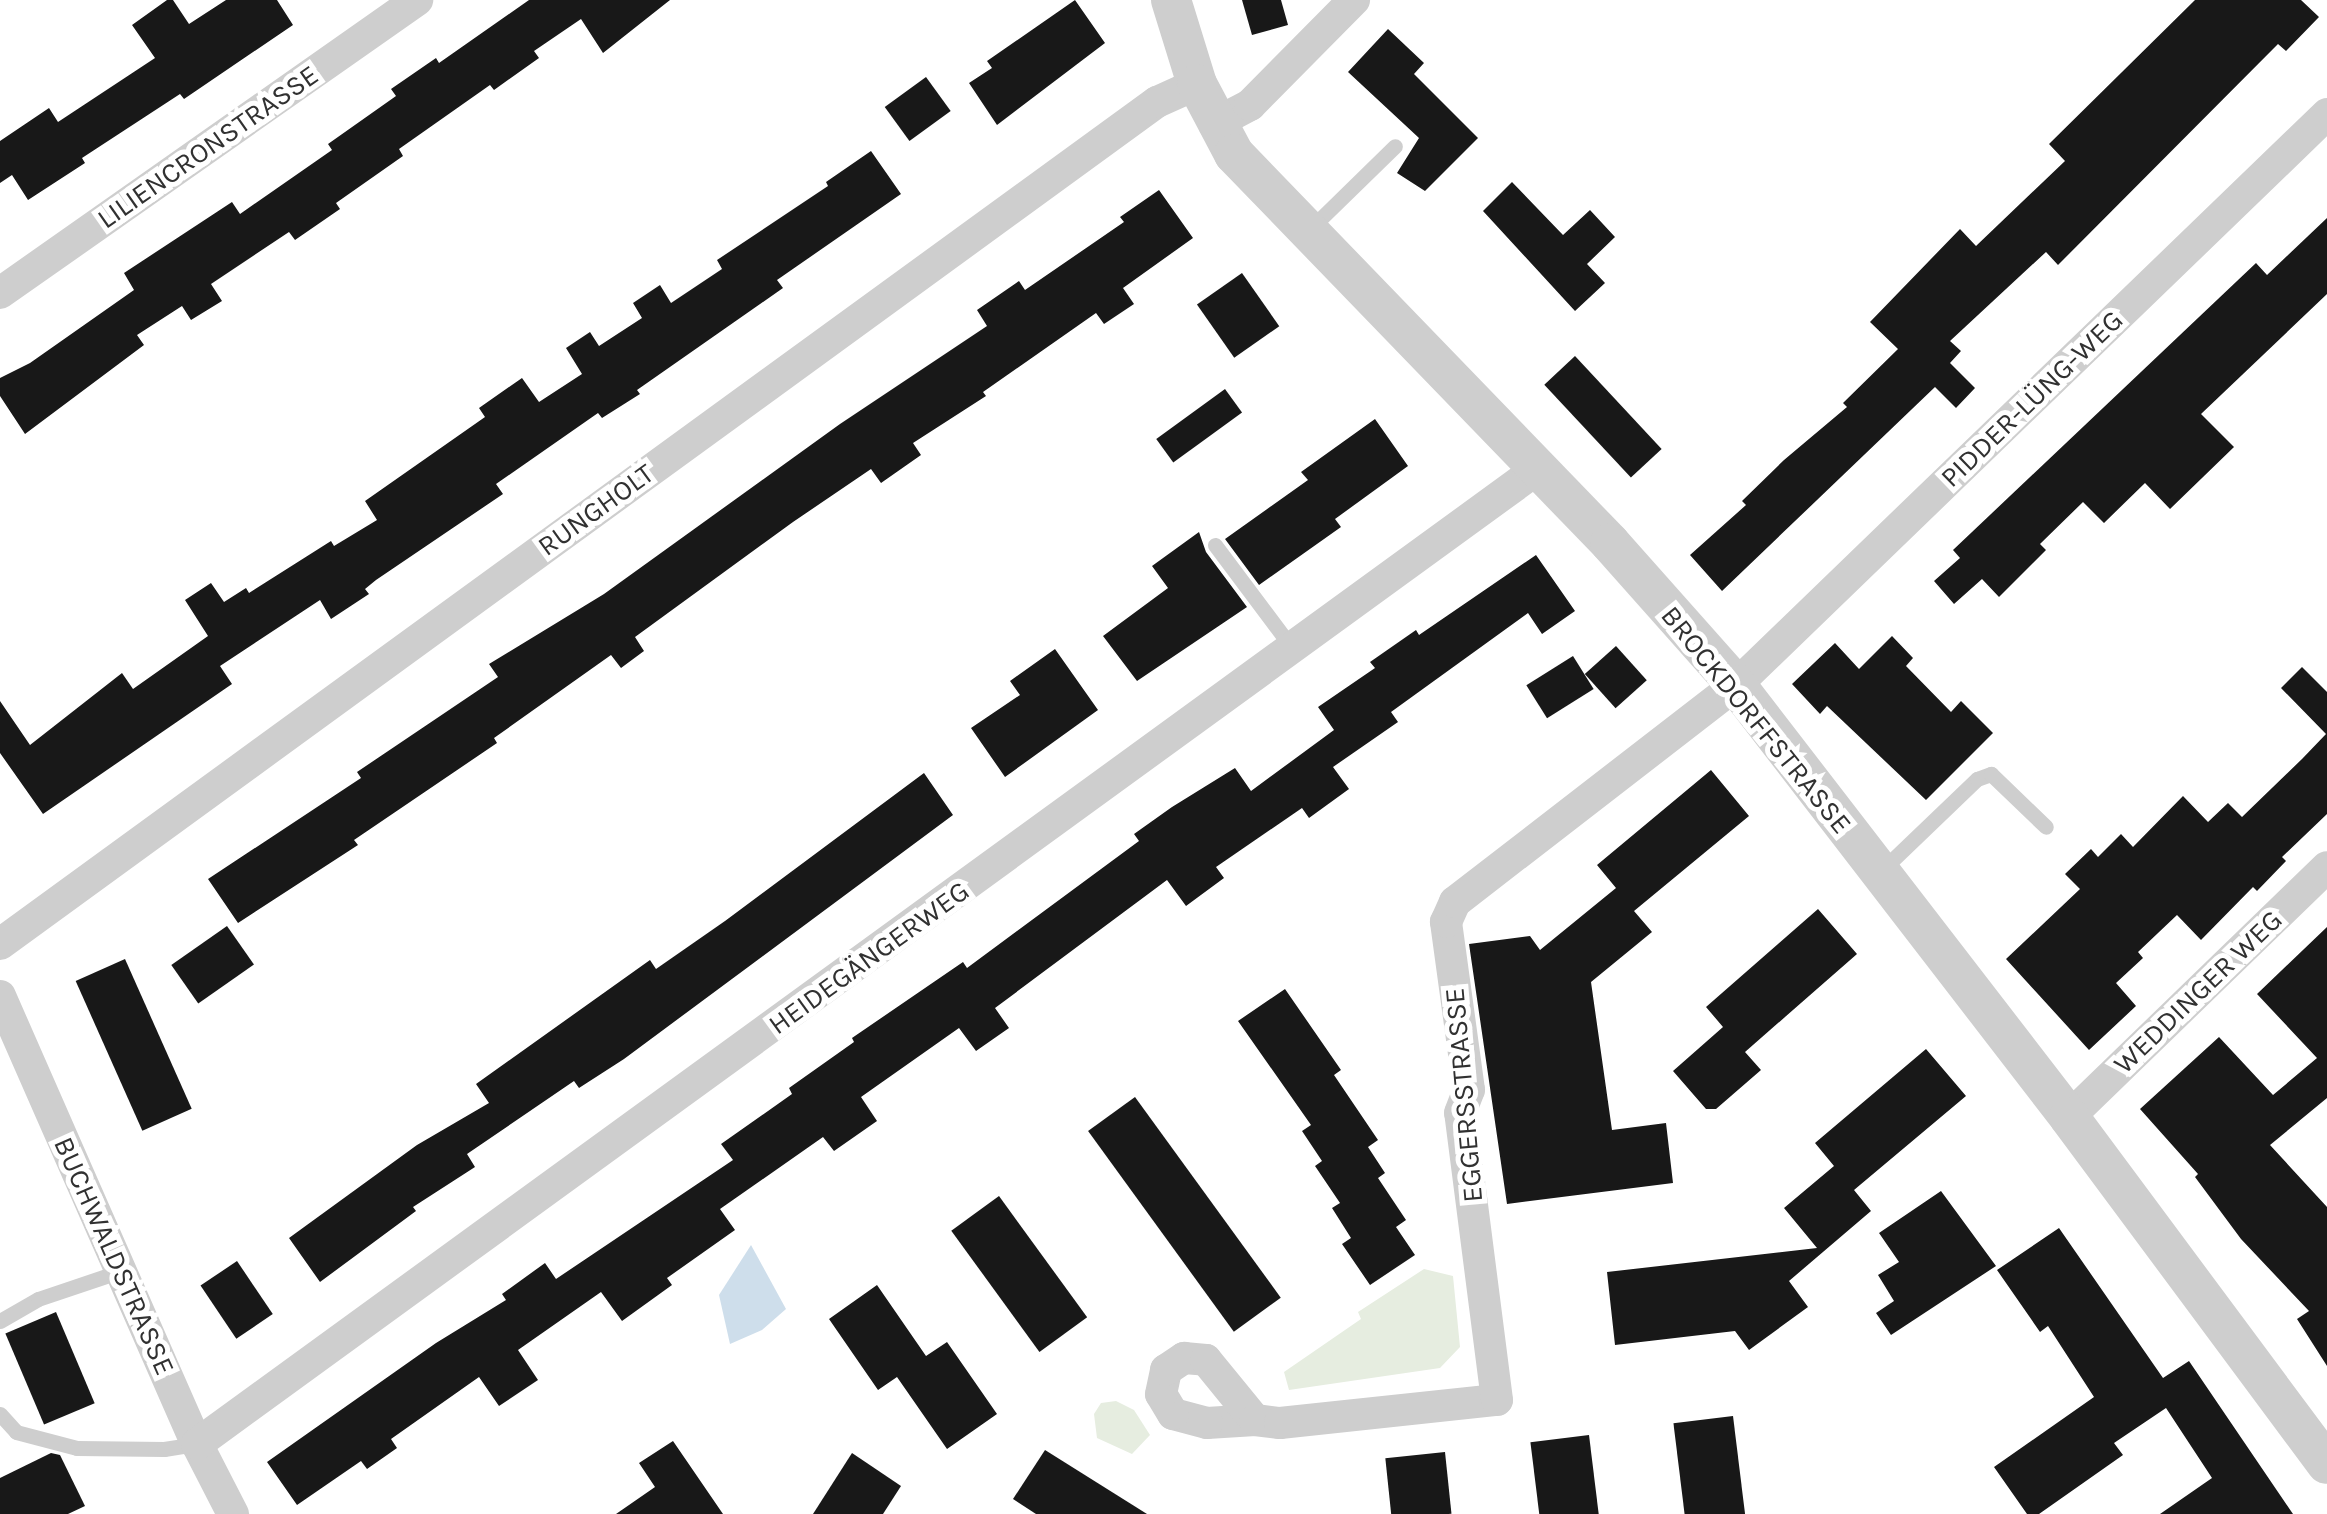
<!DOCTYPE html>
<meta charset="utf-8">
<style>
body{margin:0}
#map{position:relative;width:2327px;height:1514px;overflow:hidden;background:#fff;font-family:Karla,sans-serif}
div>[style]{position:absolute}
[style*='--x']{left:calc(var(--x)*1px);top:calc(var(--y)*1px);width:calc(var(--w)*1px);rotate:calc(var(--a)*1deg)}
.green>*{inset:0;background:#e6ede0}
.water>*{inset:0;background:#cedeeb}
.building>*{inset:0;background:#181818;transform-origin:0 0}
.service>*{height:15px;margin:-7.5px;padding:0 7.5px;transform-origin:7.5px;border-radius:7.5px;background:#cecece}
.minor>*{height:32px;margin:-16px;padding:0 16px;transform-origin:16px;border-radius:16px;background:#cecece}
.tertiary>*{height:40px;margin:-20px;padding:0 20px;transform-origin:20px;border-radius:20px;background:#cecece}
span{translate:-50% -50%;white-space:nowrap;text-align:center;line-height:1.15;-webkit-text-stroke:10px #fff;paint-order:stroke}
.street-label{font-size:28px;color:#313131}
</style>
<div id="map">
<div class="green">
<div style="clip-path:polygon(1424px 1269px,1453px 1276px,1460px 1347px,1440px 1368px,1289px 1390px,1284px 1372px,1361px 1319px,1358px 1312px)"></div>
<div style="clip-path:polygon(1116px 1401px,1134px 1410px,1150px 1435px,1132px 1454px,1097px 1438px,1094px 1414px,1101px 1403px)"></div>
</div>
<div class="water">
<div style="clip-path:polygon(751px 1245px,786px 1309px,762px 1330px,730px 1344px,719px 1295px)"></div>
</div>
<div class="building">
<div style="clip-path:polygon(167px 0,173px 0,189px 24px,226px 0,277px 0,293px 25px,184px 99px,180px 94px,82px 158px,85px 163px,28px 200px,12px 175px,0 183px,0 141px,49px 108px,58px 122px,155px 58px,132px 25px)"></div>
<div style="clip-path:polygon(529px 0,670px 0,603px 53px,581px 19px,534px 51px,539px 58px,494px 90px,490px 85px,399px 149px,403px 156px,336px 203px,340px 209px,295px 240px,289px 232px,211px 284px,222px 301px,191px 320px,182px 306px,137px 335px,144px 345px,25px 434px,0 396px,0 378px,30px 363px,134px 290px,124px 273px,232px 202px,240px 214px,332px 150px,328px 144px,396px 96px,391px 89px,436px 58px,439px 63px)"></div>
<div style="clip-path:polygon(1075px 0,1105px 43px,997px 125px,969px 83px,992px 68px,987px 61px)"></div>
<div style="clip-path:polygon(1242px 0,1281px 0,1288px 25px,1252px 35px)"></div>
<div style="clip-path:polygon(2195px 0,2301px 0,2319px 17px,2286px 51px,2278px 44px,2058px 265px,2046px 252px,1950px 341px,1961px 351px,1950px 363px,1975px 388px,1956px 408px,1935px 387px,1722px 591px,1690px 555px,1746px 505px,1742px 501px,1784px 460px,1847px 407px,1843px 403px,1898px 349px,1870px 322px,1960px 229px,1976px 246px,2065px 161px,2049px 144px)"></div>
<div style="clip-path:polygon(1388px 29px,1424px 63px,1414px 74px,1478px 138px,1425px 191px,1397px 173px,1419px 138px,1348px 72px)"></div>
<div style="left:926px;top:77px;width:42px;height:51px;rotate:54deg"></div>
<div style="clip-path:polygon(871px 151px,901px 194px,777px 280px,783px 288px,637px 390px,640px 394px,602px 418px,598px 413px,496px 484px,503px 494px,376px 580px,365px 589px,369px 594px,331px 619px,320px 600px,220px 666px,232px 684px,43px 814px,0 753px,0 701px,30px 745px,122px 673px,133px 689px,208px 636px,185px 600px,211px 583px,224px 602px,246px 588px,249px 593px,331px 541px,334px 546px,377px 520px,365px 501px,485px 417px,479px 408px,522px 378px,539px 402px,582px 374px,566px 348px,590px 332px,599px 346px,642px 318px,633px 303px,660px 285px,671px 303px,722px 269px,717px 260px,828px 186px,826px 182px)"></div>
<div style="clip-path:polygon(1512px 182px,1563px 235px,1590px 210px,1615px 237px,1587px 264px,1605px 283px,1575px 311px,1483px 211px)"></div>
<div style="clip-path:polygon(1159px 190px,1193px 238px,1123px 288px,1134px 304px,1104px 324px,1096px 313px,983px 392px,986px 396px,913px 443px,921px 455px,881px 483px,871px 469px,793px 522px,635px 637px,644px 651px,621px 668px,611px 655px,494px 738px,497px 743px,354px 840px,358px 845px,238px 923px,208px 879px,361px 778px,357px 772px,498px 677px,489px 664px,604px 594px,840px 424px,987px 326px,977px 310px,1019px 281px,1025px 290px,1124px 222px,1120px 217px)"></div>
<div style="clip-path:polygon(2327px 218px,2327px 294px,2201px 414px,2234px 447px,2170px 509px,2145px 483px,2104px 523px,2083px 502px,2040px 544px,2046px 550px,1999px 597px,1982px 579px,1954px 604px,1934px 581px,1960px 558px,1953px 550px,2256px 263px,2267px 275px)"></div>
<div style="left:1242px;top:273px;width:65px;height:55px;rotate:55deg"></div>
<div style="left:1575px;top:356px;width:127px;height:42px;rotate:47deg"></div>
<div style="left:1225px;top:389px;width:29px;height:85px;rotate:54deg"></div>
<div style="clip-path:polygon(1375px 419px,1408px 466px,1335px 519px,1341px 527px,1259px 585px,1225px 539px,1308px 480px,1301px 472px)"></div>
<div style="clip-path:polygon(1199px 532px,1206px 552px,1247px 607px,1137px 681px,1103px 636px,1168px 588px,1152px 566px)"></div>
<div style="clip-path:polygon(1536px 555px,1575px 611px,1542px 634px,1528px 613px,1391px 712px,1398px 722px,1333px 767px,1349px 789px,1309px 818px,1302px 808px,1216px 867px,1224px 878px,1186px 906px,1167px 880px,995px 1008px,1009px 1028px,976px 1051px,959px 1028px,861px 1097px,877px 1121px,834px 1151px,823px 1137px,720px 1209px,735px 1230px,667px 1278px,672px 1285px,622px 1321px,601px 1292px,518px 1350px,538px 1380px,499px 1406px,479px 1377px,391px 1439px,397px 1448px,367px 1469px,361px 1461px,297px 1505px,267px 1462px,436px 1343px,506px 1300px,502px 1294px,545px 1263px,556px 1279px,733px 1160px,721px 1144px,792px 1094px,789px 1088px,854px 1042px,852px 1038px,963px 962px,967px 968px,1139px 841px,1134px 834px,1172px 807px,1235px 768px,1251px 791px,1334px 730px,1318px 707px,1375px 668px,1370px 662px,1416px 630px,1419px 635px)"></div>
<div style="clip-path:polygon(1892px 636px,1913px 658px,1906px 666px,1951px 712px,1961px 701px,1993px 733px,1926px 800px,1827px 706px,1820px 714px,1792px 684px,1835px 643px,1859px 669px)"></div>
<div style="left:1616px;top:646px;width:46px;height:42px;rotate:48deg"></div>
<div style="clip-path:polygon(1055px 649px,1098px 710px,1005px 777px,971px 728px,1020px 695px,1010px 681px)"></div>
<div style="left:1573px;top:656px;width:39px;height:55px;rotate:58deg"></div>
<div style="clip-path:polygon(2302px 667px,2327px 692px,2327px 814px,2282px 857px,2286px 861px,2257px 891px,2253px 887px,2201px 940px,2177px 915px,2138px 952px,2143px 958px,2116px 983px,2136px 1006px,2089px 1050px,2006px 959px,2080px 889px,2065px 874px,2091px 849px,2098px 857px,2121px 834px,2133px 847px,2183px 796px,2208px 822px,2228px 803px,2242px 817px,2302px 759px,2326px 734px,2281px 688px)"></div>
<div style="clip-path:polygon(1711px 770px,1749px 816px,1634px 911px,1652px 932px,1591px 982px,1612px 1130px,1666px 1123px,1673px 1183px,1507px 1204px,1469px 944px,1530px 936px,1540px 950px,1616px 888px,1597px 865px)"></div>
<div style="clip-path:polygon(924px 773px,953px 815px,624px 1059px,579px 1088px,574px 1081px,467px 1154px,475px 1167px,413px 1207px,416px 1211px,320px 1282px,289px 1238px,417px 1145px,489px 1103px,476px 1084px,650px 960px,656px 969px,725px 921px)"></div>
<div style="clip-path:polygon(1818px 909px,1857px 954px,1745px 1052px,1761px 1070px,1716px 1109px,1706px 1109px,1673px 1071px,1723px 1027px,1706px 1007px)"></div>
<div style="left:227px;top:926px;width:47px;height:68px;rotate:55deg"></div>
<div style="clip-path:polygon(2327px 927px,2327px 1098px,2270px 1145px,2327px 1207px,2327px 1366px,2297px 1319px,2309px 1311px,2241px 1239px,2195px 1177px,2198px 1174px,2140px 1109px,2219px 1037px,2273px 1095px,2317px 1058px,2257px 994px)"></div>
<div style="left:125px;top:959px;width:164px;height:54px;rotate:66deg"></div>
<div style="clip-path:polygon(1285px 989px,1341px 1070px,1334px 1075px,1378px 1140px,1368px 1147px,1385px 1173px,1378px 1178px,1406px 1220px,1396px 1227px,1415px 1255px,1370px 1285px,1342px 1244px,1351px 1238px,1332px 1208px,1340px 1203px,1315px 1166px,1322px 1161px,1302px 1131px,1311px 1125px,1238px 1021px)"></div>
<div style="clip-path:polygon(1926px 1049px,1966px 1096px,1854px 1190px,1871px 1211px,1789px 1281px,1808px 1307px,1749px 1350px,1735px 1331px,1615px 1345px,1607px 1272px,1817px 1248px,1784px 1208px,1834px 1166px,1815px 1143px)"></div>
<div style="left:1135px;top:1097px;width:248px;height:58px;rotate:54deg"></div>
<div style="clip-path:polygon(1941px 1191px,1996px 1266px,1891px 1335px,1876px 1313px,1894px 1301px,1878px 1275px,1899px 1262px,1879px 1233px)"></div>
<div style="left:999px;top:1196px;width:150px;height:59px;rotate:54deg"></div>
<div style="clip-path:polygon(2059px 1228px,2163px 1378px,2189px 1361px,2293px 1514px,2160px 1514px,2212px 1478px,2166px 1408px,2114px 1443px,2123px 1455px,2039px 1514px,2027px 1514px,1994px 1467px,2094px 1397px,2048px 1326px,2040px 1332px,1997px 1270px)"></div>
<div style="left:237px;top:1261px;width:64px;height:44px;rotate:56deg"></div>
<div style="clip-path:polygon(877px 1285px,926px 1356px,947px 1342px,997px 1414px,947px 1449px,897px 1377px,878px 1390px,829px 1319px)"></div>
<div style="left:56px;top:1312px;width:99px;height:55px;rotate:67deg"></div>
<div style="left:1733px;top:1416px;width:99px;height:60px;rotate:83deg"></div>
<div style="left:1589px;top:1435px;width:80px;height:59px;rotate:83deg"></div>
<div style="clip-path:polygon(673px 1441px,723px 1514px,616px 1514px,655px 1487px,639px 1463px)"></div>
<div style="clip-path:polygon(1045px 1450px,1147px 1514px,1036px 1514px,1013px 1499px)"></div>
<div style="left:1445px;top:1452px;width:62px;height:60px;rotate:84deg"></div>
<div style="clip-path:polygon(51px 1453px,60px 1455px,85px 1506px,68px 1514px,0 1514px,0 1478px)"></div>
<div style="clip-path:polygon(852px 1453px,901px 1486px,883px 1514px,813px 1514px)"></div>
</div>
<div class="service">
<div style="--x:1309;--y:230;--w:120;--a:-44.3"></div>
<div style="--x:1215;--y:545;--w:129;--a:53.2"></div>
<div style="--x:1882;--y:870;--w:132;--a:-43.8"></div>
<div style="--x:1977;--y:779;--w:15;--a:-20"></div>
<div style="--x:1991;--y:774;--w:76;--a:43.9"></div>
<div style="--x:0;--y:1321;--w:44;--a:-30.1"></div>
<div style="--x:38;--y:1299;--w:88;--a:-18.6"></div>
<div style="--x:0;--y:1414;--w:24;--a:48"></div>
<div style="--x:16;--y:1432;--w:63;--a:14.7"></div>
<div style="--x:77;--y:1448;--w:87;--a:0.7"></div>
<div style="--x:164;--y:1449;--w:33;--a:-9"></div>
</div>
<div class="minor">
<div style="--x:1214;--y:124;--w:41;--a:-27.8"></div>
<div style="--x:1250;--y:105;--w:148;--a:-45.3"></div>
<div style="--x:0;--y:293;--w:510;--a:-35.09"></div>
<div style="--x:0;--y:944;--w:1431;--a:-36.05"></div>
<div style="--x:1157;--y:102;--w:44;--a:-24.2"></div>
<div style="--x:0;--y:996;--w:489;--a:66.3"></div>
<div style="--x:197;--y:1444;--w:79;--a:62.8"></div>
<div style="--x:2069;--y:1117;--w:359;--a:-44.1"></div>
<div style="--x:1255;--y:1420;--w:48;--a:176.4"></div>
<div style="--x:1207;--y:1423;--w:35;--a:-165"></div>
<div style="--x:1173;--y:1414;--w:23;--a:-121"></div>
<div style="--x:1161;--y:1394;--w:25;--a:-78"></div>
<div style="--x:1166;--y:1370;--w:22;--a:-34"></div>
<div style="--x:1184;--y:1358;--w:22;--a:5"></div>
<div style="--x:1206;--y:1360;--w:77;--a:50.8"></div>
<div style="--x:1255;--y:1420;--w:25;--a:7"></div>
<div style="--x:1280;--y:1423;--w:218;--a:-6.1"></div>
<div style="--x:1497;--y:1400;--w:289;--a:-97.3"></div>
<div style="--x:1460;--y:1113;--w:25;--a:-69"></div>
<div style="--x:1469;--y:1090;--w:170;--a:-97.8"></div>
<div style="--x:1446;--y:922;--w:22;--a:-66"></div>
<div style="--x:1455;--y:902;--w:355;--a:-37.7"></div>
<div style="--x:1736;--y:685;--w:822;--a:-44.01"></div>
<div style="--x:197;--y:1444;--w:1659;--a:-36.03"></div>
</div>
<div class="tertiary">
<div style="--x:1171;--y:0;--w:88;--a:72.8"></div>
<div style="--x:1197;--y:84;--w:79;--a:62.1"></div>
<div style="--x:1234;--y:154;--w:541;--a:45.97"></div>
<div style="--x:1610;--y:543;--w:190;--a:48.4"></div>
<div style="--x:1736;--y:685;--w:545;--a:52.37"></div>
<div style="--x:2069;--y:1117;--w:432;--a:53.4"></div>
</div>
<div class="street-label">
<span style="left:208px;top:147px;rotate:-35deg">LILIENCRONSTRASSE</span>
<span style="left:2032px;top:399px;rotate:-44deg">PIDDER-LÜNG-WEG</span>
<span style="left:596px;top:510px;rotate:-36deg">RUNGHOLT</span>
<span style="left:1756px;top:720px;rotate:51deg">BROCKDORFFSTRASSE</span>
<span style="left:869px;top:958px;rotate:-36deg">HEIDEGÄNGERWEG</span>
<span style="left:2198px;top:992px;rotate:-44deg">WEDDINGER WEG</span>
<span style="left:1464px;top:1095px;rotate:-95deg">EGGERSSTRASSE</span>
<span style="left:114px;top:1256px;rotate:66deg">BUCHWALDSTRASSE</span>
</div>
</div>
